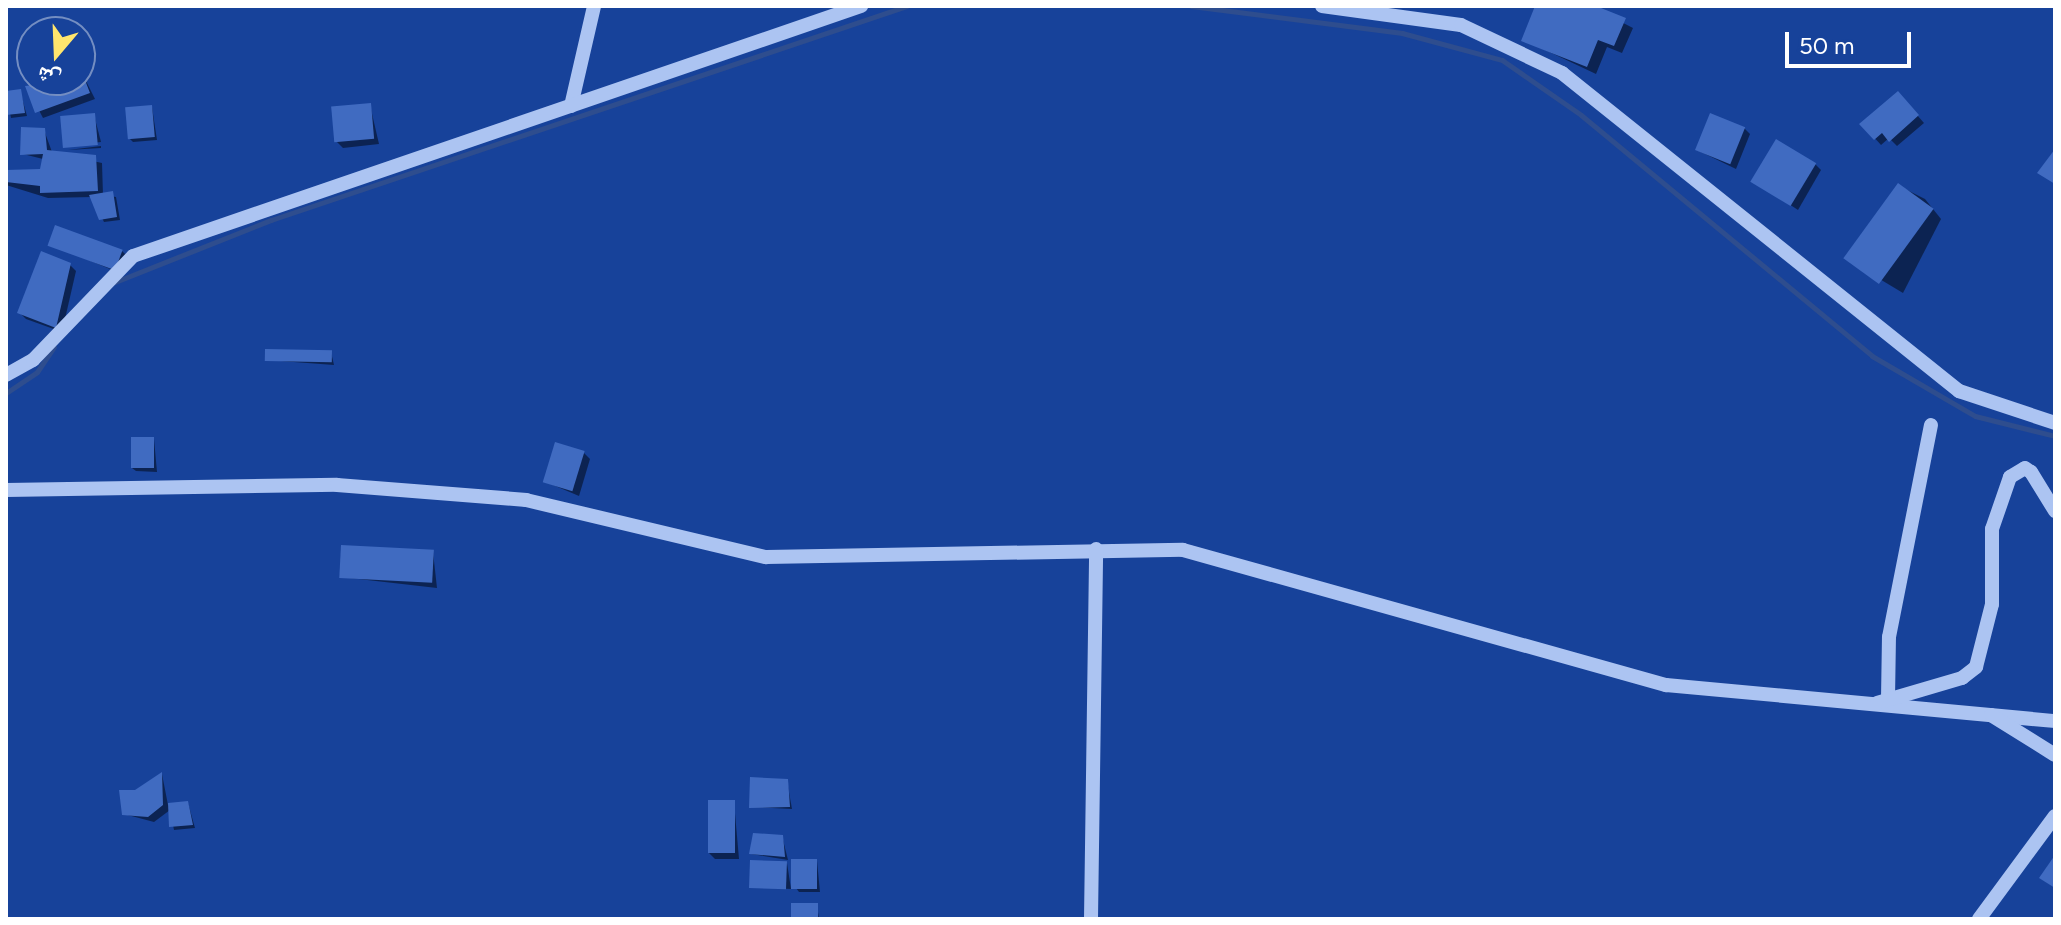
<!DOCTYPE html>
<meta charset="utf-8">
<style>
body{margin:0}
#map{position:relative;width:2061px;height:925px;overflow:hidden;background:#17429a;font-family:Figtree,"Noto Naskh Arabic",sans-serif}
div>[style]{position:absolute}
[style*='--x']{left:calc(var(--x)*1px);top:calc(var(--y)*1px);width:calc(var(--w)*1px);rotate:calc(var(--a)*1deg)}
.shadow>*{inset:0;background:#0007}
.stream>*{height:5px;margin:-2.5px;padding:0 2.5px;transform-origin:2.5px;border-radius:2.5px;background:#2e4d8e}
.building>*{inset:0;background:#406bc1;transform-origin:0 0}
.minor>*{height:14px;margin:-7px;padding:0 7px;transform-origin:7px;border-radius:7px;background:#acc4f2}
span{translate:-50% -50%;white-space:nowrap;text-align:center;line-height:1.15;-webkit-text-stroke:6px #17429a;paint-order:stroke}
.frame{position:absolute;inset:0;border:8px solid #fff;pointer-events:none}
.north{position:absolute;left:16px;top:16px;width:80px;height:80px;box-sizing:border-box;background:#17429a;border:2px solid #748ec2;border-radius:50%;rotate:199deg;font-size:22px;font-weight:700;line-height:32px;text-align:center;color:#fff}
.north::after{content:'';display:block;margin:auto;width:28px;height:36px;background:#ffe56d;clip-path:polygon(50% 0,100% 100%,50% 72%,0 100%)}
.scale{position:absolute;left:1785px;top:32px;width:126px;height:36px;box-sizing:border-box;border:4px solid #fff;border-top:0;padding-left:10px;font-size:24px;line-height:28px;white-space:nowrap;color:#fff;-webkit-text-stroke:6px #17429a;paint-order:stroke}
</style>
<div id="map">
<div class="shadow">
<div style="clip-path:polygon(1537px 6px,1590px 6px,1633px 28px,1622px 53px,1607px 47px,1596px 74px,1524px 40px)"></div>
<div style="clip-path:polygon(80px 69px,95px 99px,43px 118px,27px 87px,80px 80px)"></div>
<div style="clip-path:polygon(20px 91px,27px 116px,11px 118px,6px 93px)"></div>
<div style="clip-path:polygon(1903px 99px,1924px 123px,1897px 146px,1889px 138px,1881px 145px,1862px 124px)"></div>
<div style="clip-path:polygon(370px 105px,379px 144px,343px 148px,337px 142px)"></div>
<div style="clip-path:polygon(152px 107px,157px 140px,133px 142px,129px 138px)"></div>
<div style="clip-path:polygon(94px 115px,101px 142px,66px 146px)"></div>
<div style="clip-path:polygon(1744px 128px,1750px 134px,1736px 169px,1697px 150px)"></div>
<div style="clip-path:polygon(44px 130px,52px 152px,102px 163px,103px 195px,116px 197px,120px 220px,104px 222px,92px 197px,48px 198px,6px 185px,6px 172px,42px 171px,43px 159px,23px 154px)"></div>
<div style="clip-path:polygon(101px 146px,101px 148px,68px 150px)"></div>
<div style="clip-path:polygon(1815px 164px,1821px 170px,1798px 210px,1754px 181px)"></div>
<div style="clip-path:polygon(1899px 186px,1925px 199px,1941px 219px,1903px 293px,1858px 266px)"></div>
<div style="clip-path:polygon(50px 244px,122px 251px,128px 257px,122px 274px)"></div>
<div style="clip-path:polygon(70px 265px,76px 271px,62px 332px,26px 319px,20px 313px)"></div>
<div style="clip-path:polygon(331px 352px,334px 365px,267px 360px)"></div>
<div style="clip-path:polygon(154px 439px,157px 472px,136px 471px,132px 468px)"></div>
<div style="clip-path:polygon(584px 453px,590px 459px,579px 496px,546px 482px)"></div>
<div style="clip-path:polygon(433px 552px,437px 588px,341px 577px)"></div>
<div style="clip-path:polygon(162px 774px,168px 805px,188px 803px,195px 828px,174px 830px,170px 810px,154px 822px,124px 814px,136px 792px)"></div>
<div style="clip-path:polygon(787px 781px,792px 809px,751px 807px)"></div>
<div style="clip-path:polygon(734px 802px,739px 859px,715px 859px,709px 853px)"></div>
<div style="clip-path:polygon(782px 836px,788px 860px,751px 854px)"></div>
<div style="clip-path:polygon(817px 861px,820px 892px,799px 892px,796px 888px)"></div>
<div style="clip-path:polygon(787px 863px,791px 889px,752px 887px)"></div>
<div style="clip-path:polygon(817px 905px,819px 919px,793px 919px)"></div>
</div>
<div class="stream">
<div style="--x:1191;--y:6;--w:213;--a:7.3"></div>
<div style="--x:1402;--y:33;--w:104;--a:15.1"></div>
<div style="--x:1502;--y:60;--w:96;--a:34.8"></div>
<div style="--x:1581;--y:115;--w:378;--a:39.6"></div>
<div style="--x:1872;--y:356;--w:119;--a:30.2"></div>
<div style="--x:1975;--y:416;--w:82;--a:14"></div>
<div style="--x:115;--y:282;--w:168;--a:-21.7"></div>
<div style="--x:271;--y:220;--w:671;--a:-18.6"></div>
<div style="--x:6;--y:393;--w:37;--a:-34"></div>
<div style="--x:37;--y:372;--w:30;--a:-56"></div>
</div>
<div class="building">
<div style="clip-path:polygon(1535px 6px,1596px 6px,1626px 18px,1614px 46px,1598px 40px,1587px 67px,1521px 41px)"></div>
<div style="clip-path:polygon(80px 67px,90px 93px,35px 113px,25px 86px,80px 80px)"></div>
<div style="clip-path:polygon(21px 89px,25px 113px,6px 115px,6px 91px)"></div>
<div style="clip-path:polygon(1898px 91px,1919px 115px,1889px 142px,1882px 133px,1874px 140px,1859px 124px)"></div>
<div style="left:371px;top:103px;width:36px;height:40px;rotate:85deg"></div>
<div style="left:152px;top:105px;width:32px;height:27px;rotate:85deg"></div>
<div style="left:95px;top:113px;width:32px;height:35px;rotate:85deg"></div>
<div style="left:1710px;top:113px;width:38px;height:40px;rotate:22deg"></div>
<div style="clip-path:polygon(21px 127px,45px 128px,47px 150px,96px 155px,98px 191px,40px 193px,40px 186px,6px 182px,6px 170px,40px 169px,43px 154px,20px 155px)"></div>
<div style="left:1776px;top:139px;width:47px;height:50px;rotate:31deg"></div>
<div style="clip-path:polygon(2055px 149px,2055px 184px,2037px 173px)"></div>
<div style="left:1898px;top:183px;width:44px;height:93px;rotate:36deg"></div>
<div style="clip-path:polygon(113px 191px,117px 217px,99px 220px,89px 195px)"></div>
<div style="left:55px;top:225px;width:72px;height:22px;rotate:20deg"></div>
<div style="clip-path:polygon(41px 251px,71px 263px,56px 328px,17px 313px)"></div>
<div style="left:265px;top:349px;width:67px;height:12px;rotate:1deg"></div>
<div style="left:131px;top:437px;width:23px;height:31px"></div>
<div style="left:555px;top:442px;width:31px;height:42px;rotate:17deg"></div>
<div style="left:341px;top:545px;width:93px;height:33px;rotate:3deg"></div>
<div style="clip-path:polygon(162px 772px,163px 805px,148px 817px,122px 815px,119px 790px,135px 790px)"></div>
<div style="clip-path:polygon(750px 777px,788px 779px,790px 807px,749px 808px)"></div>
<div style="left:708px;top:800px;width:27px;height:53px"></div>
<div style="clip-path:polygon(188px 801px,193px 825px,169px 827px,168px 803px)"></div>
<div style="clip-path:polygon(753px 833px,783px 835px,785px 857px,749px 854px)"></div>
<div style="clip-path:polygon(2055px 855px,2055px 888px,2039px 878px)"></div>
<div style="left:791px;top:859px;width:26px;height:30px"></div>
<div style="left:750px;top:860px;width:37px;height:28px;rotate:2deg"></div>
<div style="left:791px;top:903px;width:27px;height:16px"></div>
</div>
<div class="minor">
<div style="--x:1322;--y:6;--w:140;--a:7.8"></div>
<div style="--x:1461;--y:25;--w:112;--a:25.4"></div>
<div style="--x:1562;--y:73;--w:509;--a:38.69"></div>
<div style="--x:1959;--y:391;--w:101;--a:18.4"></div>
<div style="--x:571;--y:106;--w:103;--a:-77"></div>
<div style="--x:6;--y:375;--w:31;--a:-29"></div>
<div style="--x:33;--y:360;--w:144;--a:-46.1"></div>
<div style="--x:133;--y:256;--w:770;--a:-18.95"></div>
<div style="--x:6;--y:490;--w:331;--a:-0.9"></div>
<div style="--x:337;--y:485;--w:190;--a:4.5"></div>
<div style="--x:526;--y:500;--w:247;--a:13.4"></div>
<div style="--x:766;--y:557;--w:417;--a:-1"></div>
<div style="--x:1183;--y:550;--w:502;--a:15.62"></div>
<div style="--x:1666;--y:685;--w:391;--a:5.3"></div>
<div style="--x:1888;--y:699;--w:62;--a:-89.1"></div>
<div style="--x:1889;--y:637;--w:216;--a:-78.8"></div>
<div style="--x:1877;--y:703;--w:89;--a:-16.4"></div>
<div style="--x:1962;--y:678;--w:18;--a:-38"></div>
<div style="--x:1976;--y:667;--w:65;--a:-75.7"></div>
<div style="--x:1992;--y:604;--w:75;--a:-90"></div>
<div style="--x:1992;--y:529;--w:55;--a:-70.9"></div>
<div style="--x:2010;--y:477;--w:17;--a:-31"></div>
<div style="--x:2025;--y:468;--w:7;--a:34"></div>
<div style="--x:2031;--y:472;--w:46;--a:58.4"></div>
<div style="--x:1991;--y:715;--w:75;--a:32"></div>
<div style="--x:1091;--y:919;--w:370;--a:-89.2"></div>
<div style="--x:1979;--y:919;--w:128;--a:-53.6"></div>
</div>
<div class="frame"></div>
<div class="north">ش</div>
<div class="scale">50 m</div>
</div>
